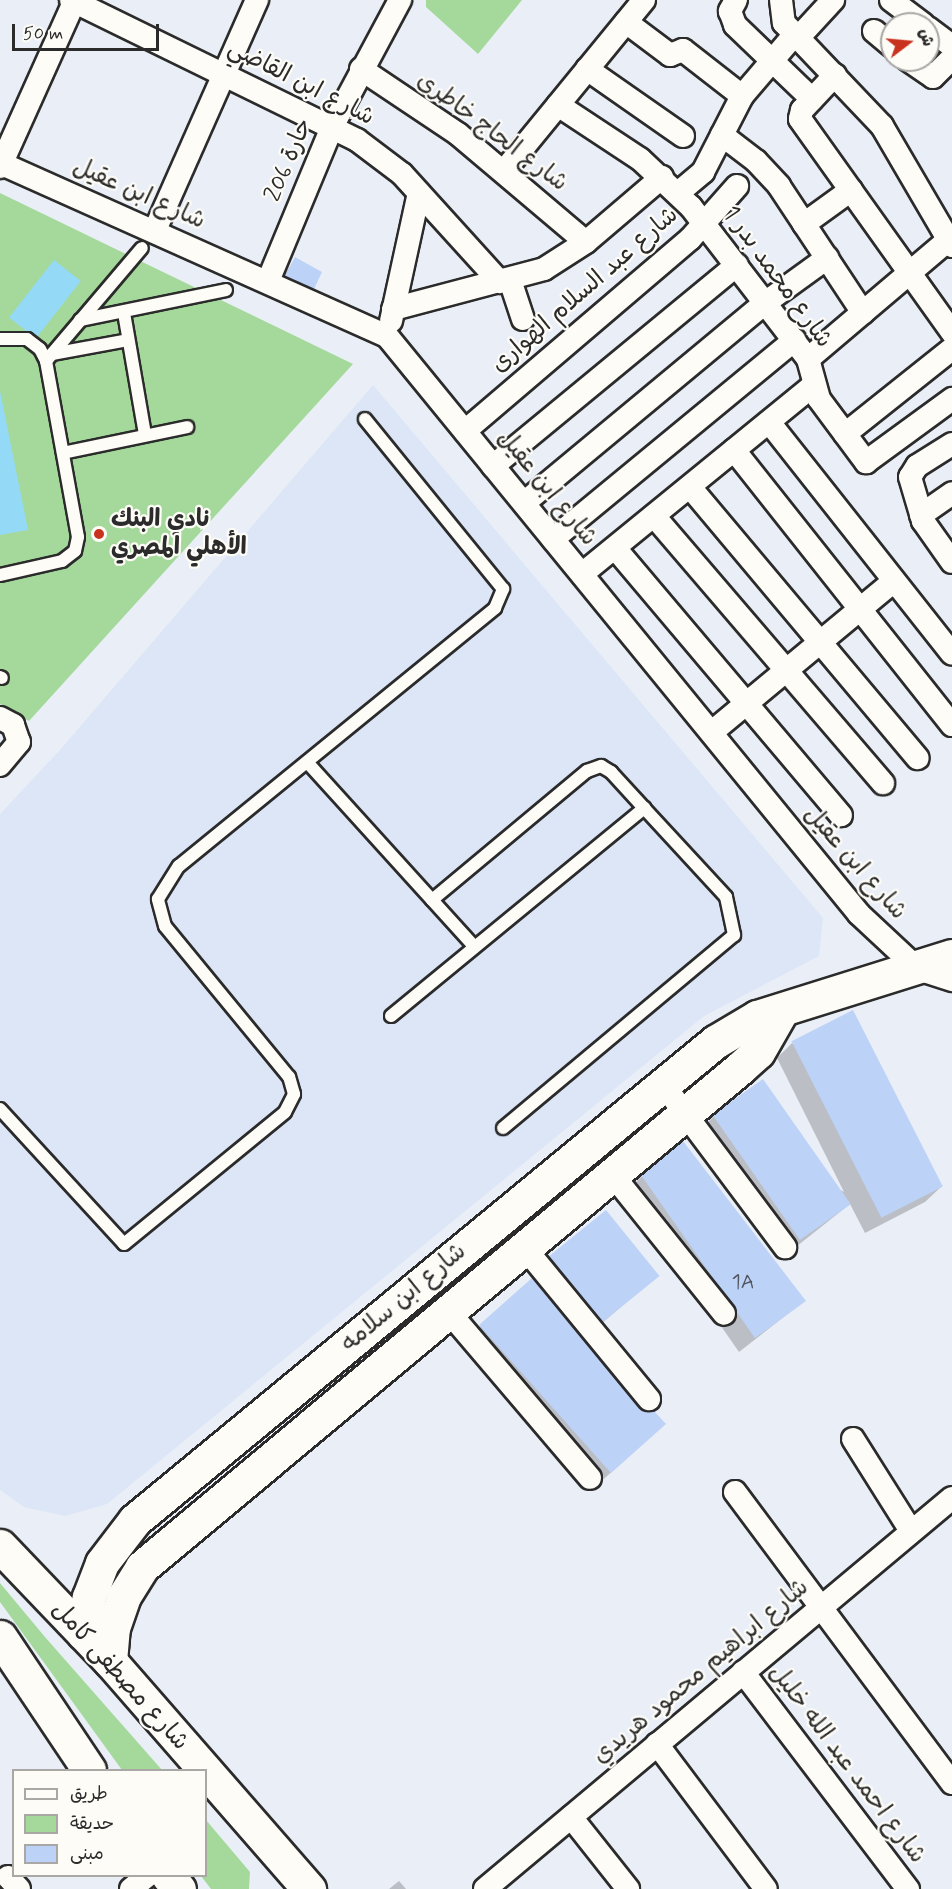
<!DOCTYPE html>
<meta charset="utf-8">
<style>
body{margin:0}
#map{position:relative;width:952px;height:1889px;overflow:hidden;background:#eaeff7;font-family:Mynerve,"Playpen Sans Arabic",sans-serif}
div>[style]{position:absolute}
[style*='--x']{left:calc(var(--x)*1px);top:calc(var(--y)*1px);width:calc(var(--w)*1px);rotate:calc(var(--a)*1deg)}
.built>*{inset:0;background:#dce6f7}
.green>*{inset:0;background:#a5d99b}
.water>*{inset:0;background:#94daf6;transform-origin:0 0}
.shadow>*{inset:0;background:#0003}
.building>*{inset:0;background:#bdd2f7;transform-origin:0 0}
.roads{filter:drop-shadow(2px 0 #2b2b2b) drop-shadow(-2px 0 #2b2b2b) drop-shadow(0 2px #2b2b2b) drop-shadow(0 -2px #2b2b2b)}
.lane>*{height:12px;margin:-6px;padding:0 6px;transform-origin:6px;border-radius:6px;background:#fdfcf7}
.street>*{height:22px;margin:-11px;padding:0 11px;transform-origin:11px;border-radius:11px;background:#fdfcf7}
.secondary>*{height:33px;margin:-16.5px;padding:0 16.5px;transform-origin:16.5px;border-radius:16.5px;background:#fdfcf7}
.primary>*{height:33px;margin:-16.5px;padding:0 16.5px;transform-origin:16.5px;border-radius:16.5px;background:#fdfcf7}
.dots>*{width:16px;height:16px;translate:-50% -50%;box-sizing:border-box;border:3px solid #fdfcf7;border-radius:50%}
span{translate:-50% -50%;white-space:nowrap;text-align:center;line-height:1.15;-webkit-text-stroke:4.5px #fdfcf7;paint-order:stroke}
.number-label{font-size:21px;color:#50555e}
.number-label span{-webkit-text-stroke-width:0}
.street-label{font-size:24px;color:#2b2b2b}
.poi-label{font-size:24px;color:#2b2b2b;font-weight:700}
.left{translate:0 -50%;text-align:left}
.legend{position:absolute;left:12px;top:1769px;width:195px;height:108px;box-sizing:border-box;background:#fdfcf7;border:2px solid #a9a8a5;margin:0;padding:8px 10px;list-style:none;font-size:18px;color:#2b2b2b}
.legend li{display:flex;align-items:center;gap:12px;height:30px}
.legend b{width:30px;border:2px solid #a9a8a5}
.north{position:absolute;left:880px;top:12px;width:60px;height:60px;box-sizing:border-box;background:#fdfcf7;border:2px solid #a9a8a5;border-radius:50%;rotate:74deg;font-size:16px;font-weight:700;line-height:24px;text-align:center;color:#2b2b2b}
.north::after{content:'';display:block;margin:auto;width:21px;height:27px;background:#c8321e;clip-path:polygon(50% 0,100% 100%,50% 72%,0 100%)}
.scale{position:absolute;left:12px;top:24px;width:147px;height:27px;box-sizing:border-box;border:3px solid #2b2b2b;border-top:0;padding-left:8px;font-size:18px;line-height:21px;white-space:nowrap;color:#2b2b2b;-webkit-text-stroke:4px #fdfcf7;paint-order:stroke}
</style>
<div id="map">
<div class="built">
<div style="clip-path:polygon(373px 385px,823px 918px,819px 956px,704px 1016px,107px 1504px,65px 1516px,24px 1507px,0 1490px,0 814px,59px 751px)"></div>
</div>
<div class="green">
<div style="clip-path:polygon(426px 0,522px 0,478px 54px,426px 7px)"></div>
<div style="clip-path:polygon(0 193px,353px 364px,29px 721px,0 704px)"></div>
<div style="clip-path:polygon(0 1583px,45px 1637px,162px 1770px,122px 1770px,0 1602px)"></div>
<div style="clip-path:polygon(206px 1820px,250px 1872px,249px 1889px,211px 1889px,201px 1876px,206px 1876px)"></div>
</div>
<div class="water">
<div style="left:54px;top:260px;width:34px;height:73px;rotate:38deg"></div>
<div style="clip-path:polygon(0 391px,28px 530px,0 535px)"></div>
</div>
<div class="shadow">
<div style="clip-path:polygon(295px 259px,313px 288px,305px 295px,279px 283px)"></div>
<div style="clip-path:polygon(792px 1043px,941px 1187px,925px 1202px,865px 1233px,850px 1204px,787px 1254px,699px 1131px,714px 1116px,844px 1192px,777px 1058px)"></div>
<div style="clip-path:polygon(642px 1176px,804px 1301px,739px 1352px,627px 1191px)"></div>
<div style="clip-path:polygon(549px 1257px,657px 1276px,587px 1336px,534px 1272px)"></div>
<div style="clip-path:polygon(480px 1326px,638px 1409px,648px 1439px,595px 1487px,465px 1342px)"></div>
<div style="clip-path:polygon(399px 1881px,406px 1889px,389px 1889px)"></div>
</div>
<div class="building">
<div style="clip-path:polygon(295px 257px,322px 272px,314px 289px,285px 276px)"></div>
<div style="left:853px;top:1010px;width:198px;height:69px;rotate:63deg"></div>
<div style="left:763px;top:1079px;width:153px;height:62px;rotate:55deg"></div>
<div style="clip-path:polygon(683px 1141px,806px 1301px,755px 1338px,641px 1175px)"></div>
<div style="left:606px;top:1210px;width:85px;height:73px;rotate:51deg"></div>
<div style="clip-path:polygon(532px 1278px,639px 1408px,654px 1411px,666px 1424px,611px 1473px,479px 1325px)"></div>
</div>
<div class="roads">
<div class="lane">
<div style="--x:124;--y:313;--w:124;--a:80.2"></div>
<div style="--x:80;--y:320;--w:149;--a:-11.6"></div>
<div style="--x:0;--y:339;--w:27;--a:0"></div>
<div style="--x:27;--y:339;--w:16;--a:38"></div>
<div style="--x:40;--y:349;--w:13;--a:63"></div>
<div style="--x:46;--y:361;--w:179;--a:79.7"></div>
<div style="--x:78;--y:537;--w:14;--a:102"></div>
<div style="--x:75;--y:551;--w:16;--a:142"></div>
<div style="--x:62;--y:561;--w:64;--a:167.3"></div>
<div style="--x:52;--y:354;--w:77;--a:-10.4"></div>
<div style="--x:46;--y:361;--w:148;--a:-49.7"></div>
<div style="--x:63;--y:453;--w:127;--a:-11.8"></div>
<div style="--x:0;--y:677;--w:2;--a:27"></div>
<div style="--x:307;--y:762;--w:248;--a:47.8"></div>
<div style="--x:432;--y:900;--w:202;--a:-39.8"></div>
<div style="--x:587;--y:771;--w:15;--a:-20"></div>
<div style="--x:601;--y:766;--w:12;--a:31"></div>
<div style="--x:611;--y:772;--w:49;--a:47.5"></div>
<div style="--x:391;--y:1016;--w:328;--a:-39.4"></div>
<div style="--x:644;--y:808;--w:121;--a:47.3"></div>
<div style="--x:726;--y:897;--w:39;--a:78"></div>
<div style="--x:734;--y:935;--w:301;--a:140.1"></div>
<div style="--x:0;--y:1109;--w:183;--a:47.4"></div>
<div style="--x:124;--y:1244;--w:208;--a:-39.3"></div>
<div style="--x:285;--y:1112;--w:20;--a:-63"></div>
<div style="--x:294;--y:1094;--w:18;--a:-106"></div>
<div style="--x:289;--y:1077;--w:195;--a:-129.4"></div>
<div style="--x:165;--y:926;--w:28;--a:-105"></div>
<div style="--x:158;--y:899;--w:39;--a:-58"></div>
<div style="--x:179;--y:866;--w:408;--a:-39.2"></div>
<div style="--x:495;--y:608;--w:21;--a:-67"></div>
<div style="--x:503;--y:589;--w:219;--a:-129.1"></div>
</div>
<div class="street">
<div style="--x:71;--y:0;--w:318;--a:26.1"></div>
<div style="--x:357;--y:140;--w:56;--a:37.1"></div>
<div style="--x:402;--y:174;--w:146;--a:47.8"></div>
<div style="--x:736;--y:0;--w:13;--a:119"></div>
<div style="--x:730;--y:11;--w:15;--a:70"></div>
<div style="--x:735;--y:25;--w:107;--a:43.9"></div>
<div style="--x:781;--y:0;--w:23;--a:83"></div>
<div style="--x:784;--y:23;--w:142;--a:46.4"></div>
<div style="--x:882;--y:126;--w:139;--a:59.7"></div>
<div style="--x:891;--y:0;--w:40;--a:37"></div>
<div style="--x:626;--y:22;--w:55;--a:36.9"></div>
<div style="--x:670;--y:55;--w:14;--a:-21"></div>
<div style="--x:683;--y:50;--w:75;--a:37.9"></div>
<div style="--x:928;--y:28;--w:30;--a:37"></div>
<div style="--x:874;--y:31;--w:23;--a:40"></div>
<div style="--x:798;--y:38;--w:52;--a:-47.4"></div>
<div style="--x:908;--y:60;--w:30;--a:34"></div>
<div style="--x:933;--y:77;--w:27;--a:-45"></div>
<div style="--x:361;--y:69;--w:117;--a:33.8"></div>
<div style="--x:458;--y:134;--w:167;--a:40.2"></div>
<div style="--x:587;--y:69;--w:117;--a:34.9"></div>
<div style="--x:835;--y:75;--w:48;--a:133.3"></div>
<div style="--x:802;--y:110;--w:9;--a:103"></div>
<div style="--x:800;--y:119;--w:262;--a:54.5"></div>
<div style="--x:558;--y:105;--w:98;--a:33.4"></div>
<div style="--x:640;--y:159;--w:70;--a:43.3"></div>
<div style="--x:691;--y:207;--w:192;--a:52.4"></div>
<div style="--x:808;--y:359;--w:41;--a:74.6"></div>
<div style="--x:819;--y:399;--w:79;--a:53.3"></div>
<div style="--x:866;--y:462;--w:107;--a:-36.2"></div>
<div style="--x:722;--y:135;--w:43;--a:37.4"></div>
<div style="--x:756;--y:161;--w:34;--a:47"></div>
<div style="--x:779;--y:186;--w:152;--a:56.5"></div>
<div style="--x:0;--y:163;--w:424;--a:24.1"></div>
<div style="--x:387;--y:336;--w:746;--a:50.76"></div>
<div style="--x:859;--y:914;--w:81;--a:43"></div>
<div style="--x:918;--y:969;--w:36;--a:18"></div>
<div style="--x:0;--y:167;--w:183;--a:-65.8"></div>
<div style="--x:504;--y:171;--w:221;--a:-50.7"></div>
<div style="--x:678;--y:193;--w:33;--a:-40"></div>
<div style="--x:703;--y:172;--w:85;--a:-62.8"></div>
<div style="--x:742;--y:96;--w:82;--a:-49.5"></div>
<div style="--x:804;--y:224;--w:58;--a:-35.9"></div>
<div style="--x:155;--y:230;--w:252;--a:-66.1"></div>
<div style="--x:510;--y:280;--w:41;--a:71.6"></div>
<div style="--x:268;--y:281;--w:169;--a:-67.4"></div>
<div style="--x:333;--y:125;--w:142;--a:-61.8"></div>
<div style="--x:393;--y:309;--w:156;--a:-14.8"></div>
<div style="--x:544;--y:269;--w:50;--a:-32.7"></div>
<div style="--x:586;--y:242;--w:100;--a:-40.5"></div>
<div style="--x:391;--y:321;--w:131;--a:-77.7"></div>
<div style="--x:808;--y:359;--w:189;--a:-40.3"></div>
<div style="--x:769;--y:422;--w:295;--a:51.7"></div>
<div style="--x:465;--y:431;--w:296;--a:-40.5"></div>
<div style="--x:690;--y:239;--w:71;--a:-48.4"></div>
<div style="--x:845;--y:434;--w:137;--a:-38.5"></div>
<div style="--x:952;--y:444;--w:41;--a:147.8"></div>
<div style="--x:917;--y:466;--w:13;--a:122"></div>
<div style="--x:910;--y:477;--w:46;--a:73.5"></div>
<div style="--x:923;--y:521;--w:50;--a:54.7"></div>
<div style="--x:734;--y:450;--w:351;--a:51.6"></div>
<div style="--x:493;--y:466;--w:316;--a:-39.5"></div>
<div style="--x:690;--y:487;--w:354;--a:50"></div>
<div style="--x:524;--y:503;--w:313;--a:-39.7"></div>
<div style="--x:765;--y:303;--w:77;--a:-36"></div>
<div style="--x:921;--y:515;--w:38;--a:-35"></div>
<div style="--x:654;--y:516;--w:352;--a:49.4"></div>
<div style="--x:553;--y:539;--w:313;--a:-39.5"></div>
<div style="--x:615;--y:548;--w:350;--a:49.8"></div>
<div style="--x:582;--y:574;--w:299;--a:-39.2"></div>
<div style="--x:0;--y:718;--w:15;--a:28"></div>
<div style="--x:13;--y:725;--w:18;--a:71"></div>
<div style="--x:19;--y:742;--w:30;--a:130"></div>
<div style="--x:712;--y:732;--w:236;--a:-39.7"></div>
<div style="--x:663;--y:1084;--w:204;--a:53.2"></div>
<div style="--x:612;--y:1174;--w:179;--a:51.3"></div>
<div style="--x:524;--y:1247;--w:197;--a:50.6"></div>
<div style="--x:448;--y:1311;--w:219;--a:49.6"></div>
<div style="--x:853;--y:1439;--w:109;--a:57.8"></div>
<div style="--x:735;--y:1492;--w:363;--a:53.3"></div>
<div style="--x:743;--y:1672;--w:273;--a:52.8"></div>
<div style="--x:657;--y:1744;--w:181;--a:53.1"></div>
<div style="--x:571;--y:1817;--w:92;--a:51.6"></div>
<div style="--x:8;--y:1877;--w:16;--a:47"></div>
<div style="--x:131;--y:1889;--w:21;--a:-39"></div>
<div style="--x:485;--y:1889;--w:609;--a:-39.94"></div>
</div>
<div class="secondary">
<div style="--x:83;--y:1633;--w:36;--a:-81"></div>
<div style="--x:89;--y:1597;--w:36;--a:-69"></div>
<div style="--x:102;--y:1563;--w:54;--a:-52.5"></div>
<div style="--x:135;--y:1520;--w:752;--a:-39.49"></div>
<div style="--x:715;--y:1042;--w:49;--a:-30.8"></div>
<div style="--x:757;--y:1017;--w:204;--a:-17.4"></div>
<div style="--x:110;--y:1661;--w:33;--a:-85"></div>
<div style="--x:113;--y:1628;--w:34;--a:-71"></div>
<div style="--x:124;--y:1596;--w:34;--a:-58"></div>
<div style="--x:142;--y:1567;--w:779;--a:-39.84"></div>
<div style="--x:740;--y:1068;--w:24;--a:-42"></div>
<div style="--x:758;--y:1052;--w:46;--a:-60.1"></div>
</div>
<div class="primary">
<div style="--x:0;--y:1546;--w:159;--a:46.3"></div>
<div style="--x:110;--y:1661;--w:303;--a:48.9"></div>
<div style="--x:0;--y:1637;--w:160;--a:56.2"></div>
<div style="--x:168;--y:1876;--w:17;--a:50"></div>
</div>
</div>
<div class="dots">
<div style="left:99px;top:534px;background:#c8321e"></div>
</div>
<div class="number-label">
<span style="left:743px;top:1282px">1A</span>
</div>
<div class="street-label">
<span style="left:301px;top:83px;rotate:27deg">شارع ابن القاضي</span>
<span style="left:492px;top:132px;rotate:37deg">شارع الحاج خاطرى</span>
<span style="left:289px;top:160px;rotate:-67deg">حارة 206</span>
<span style="left:139px;top:194px;rotate:24deg">شارع ابن عقيل</span>
<span style="left:777px;top:277px;rotate:54deg">شارع محمد بدر 1</span>
<span style="left:585px;top:290px;rotate:-41deg">شارع عبد السلام الهوارى</span>
<span style="left:547px;top:488px;rotate:51deg">شارع ابن عقيل</span>
<span style="left:855px;top:863px;rotate:49deg">شارع ابن عقيل</span>
<span style="left:404px;top:1298px;rotate:-40deg">شارع ابن سلامه</span>
<span style="left:701px;top:1672px;rotate:-40deg">شارع ابراهيم محمود هريدي</span>
<span style="left:120px;top:1676px;rotate:48deg">شارع مصطفى كامل</span>
<span style="left:847px;top:1764px;rotate:53deg">شارع احمد عبد الله خليل</span>
</div>
<div class="poi-label">
<span class="left" style="left:111px;top:534px">نادي البنك<br>الأهلي المصري</span>
</div>
<ul class="legend">
<li><b style="height:8px;background:#fdfcf7"></b>طريق</li>
<li><b style="height:16px;background:#a5d99b"></b>حديقة</li>
<li><b style="height:16px;background:#bdd2f7"></b>مبنى</li>
</ul>
<div class="north">ش</div>
<div class="scale">50 m</div>
</div>
